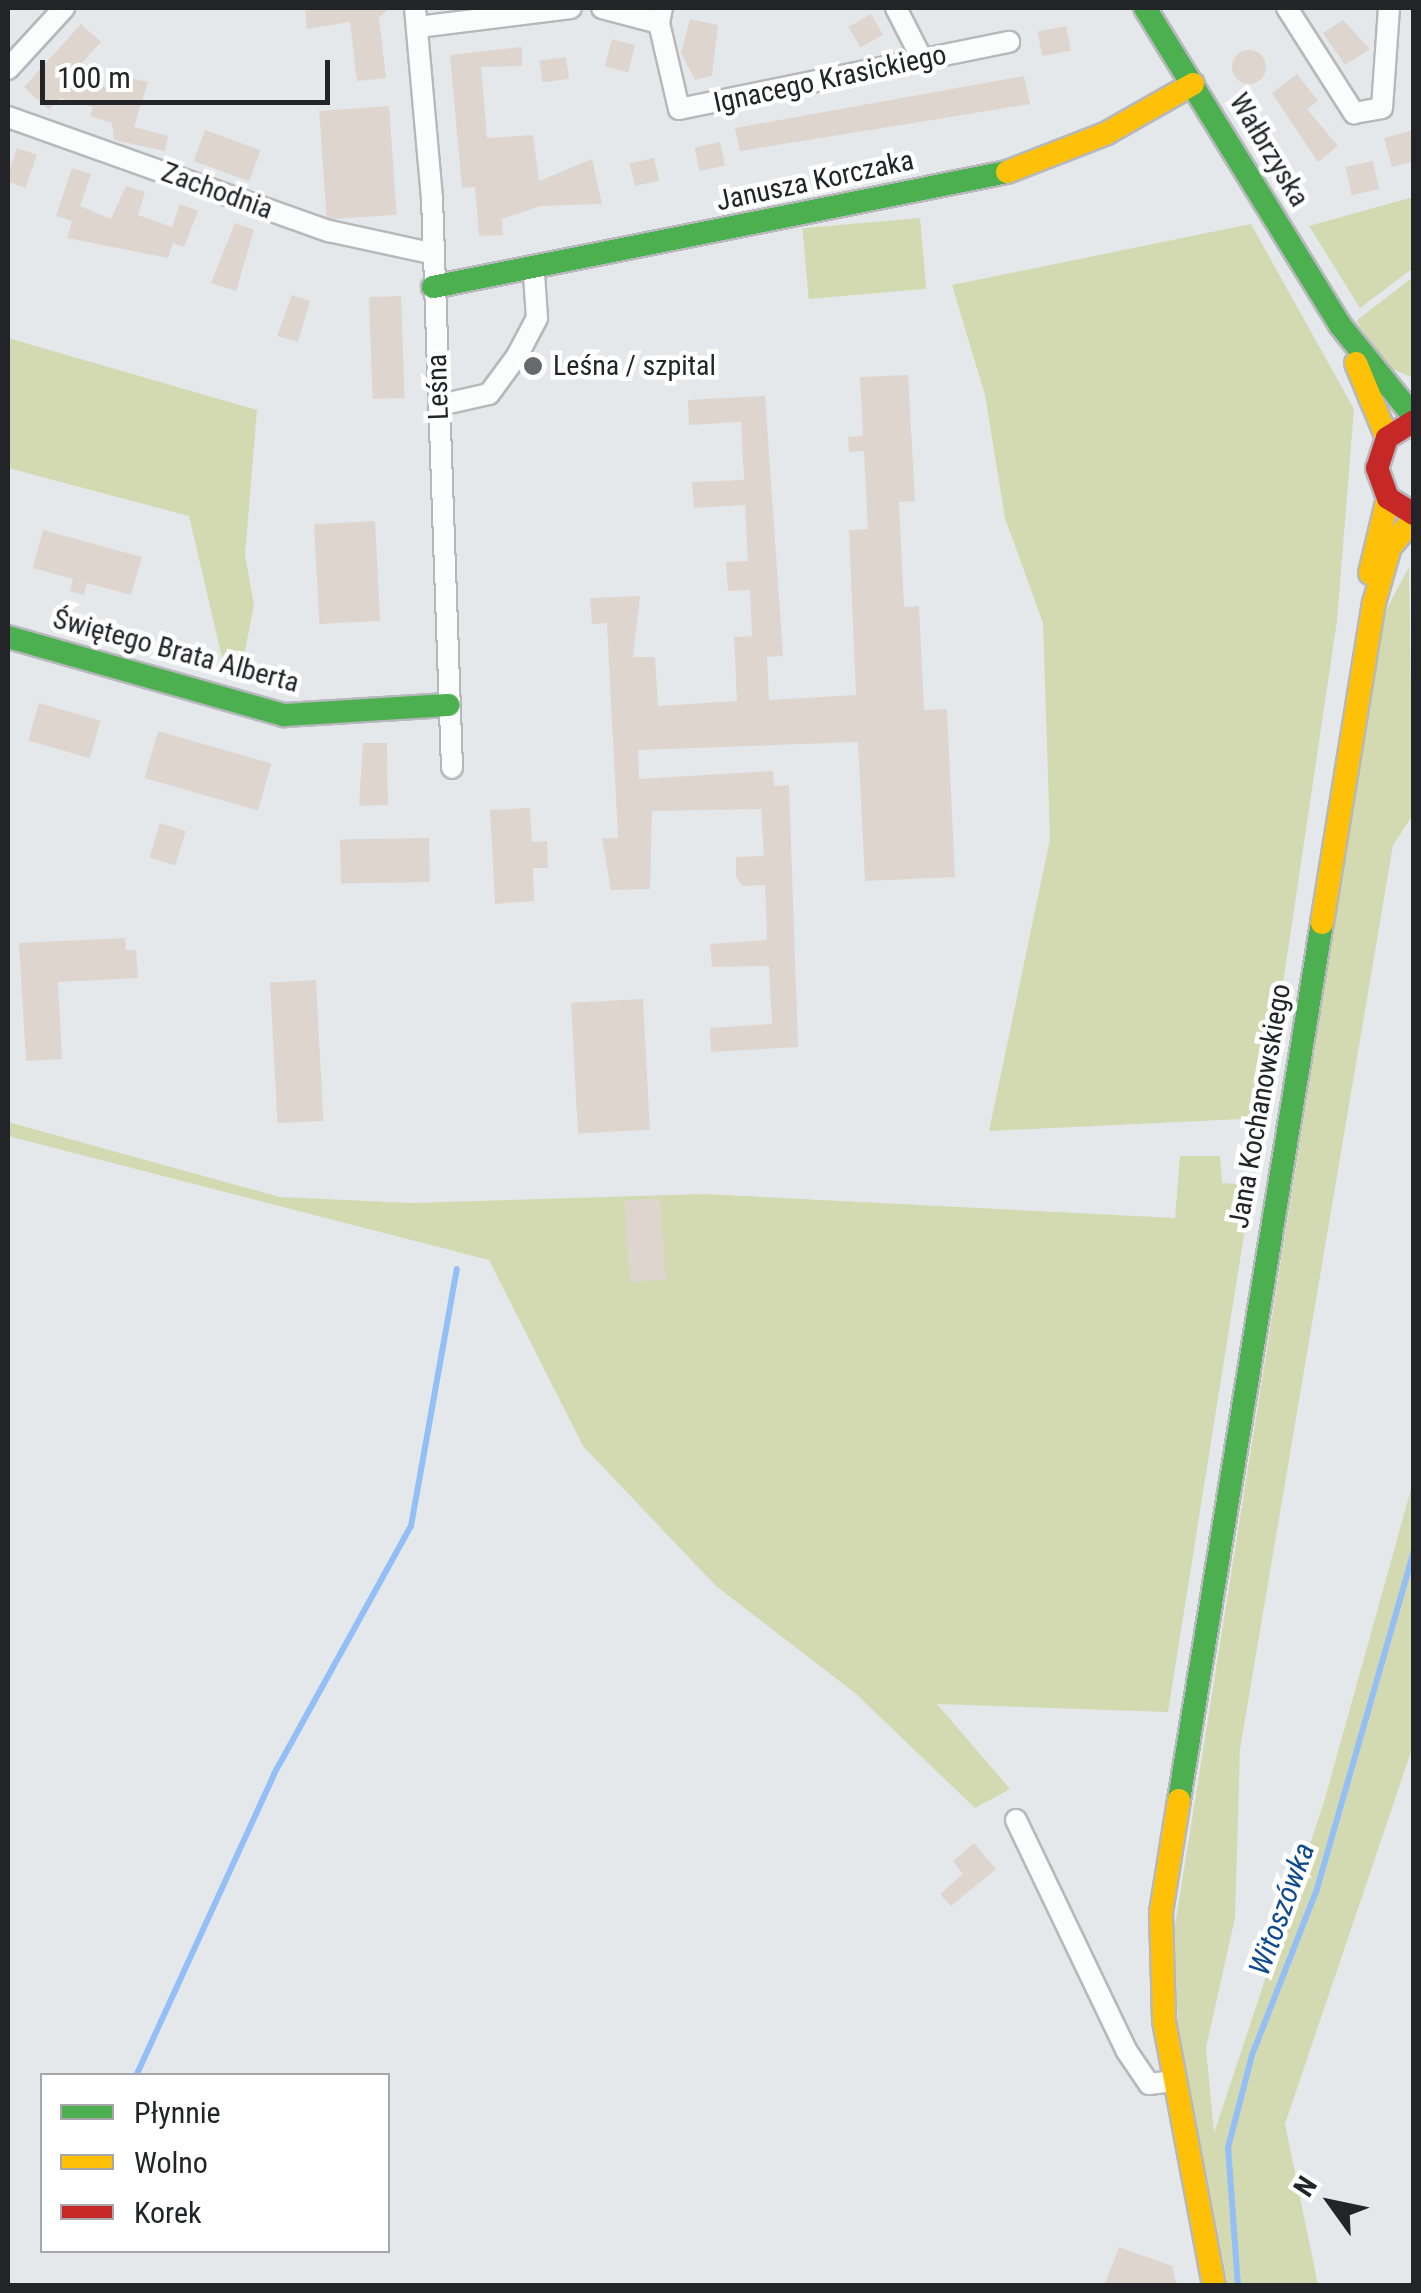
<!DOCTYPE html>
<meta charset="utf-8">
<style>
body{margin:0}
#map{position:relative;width:1421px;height:2293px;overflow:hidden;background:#e5e8eb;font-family:"Roboto Condensed",sans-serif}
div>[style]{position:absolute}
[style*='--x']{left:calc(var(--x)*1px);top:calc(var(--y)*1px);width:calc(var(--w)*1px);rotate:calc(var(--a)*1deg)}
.green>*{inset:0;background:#d3dab1;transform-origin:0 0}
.stream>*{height:6px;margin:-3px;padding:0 3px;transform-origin:3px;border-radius:3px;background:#94bef6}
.building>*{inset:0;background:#ded5cf;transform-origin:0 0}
.round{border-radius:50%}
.roads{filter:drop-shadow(2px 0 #b6b8bb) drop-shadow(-2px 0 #b6b8bb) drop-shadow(0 2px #b6b8bb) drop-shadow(0 -2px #b6b8bb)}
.street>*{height:20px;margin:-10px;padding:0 10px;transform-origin:10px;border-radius:10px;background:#fbfcfc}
.fast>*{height:22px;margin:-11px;padding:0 11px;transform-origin:11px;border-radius:11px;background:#4caf50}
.slow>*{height:22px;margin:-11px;padding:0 11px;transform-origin:11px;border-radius:11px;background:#ffc107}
.jam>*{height:22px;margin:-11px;padding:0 11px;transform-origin:11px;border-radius:11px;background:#c62828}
.dots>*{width:28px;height:28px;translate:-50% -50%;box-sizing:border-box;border:5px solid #fff;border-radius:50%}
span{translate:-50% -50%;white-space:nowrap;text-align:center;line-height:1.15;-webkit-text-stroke:9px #fff;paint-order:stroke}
.street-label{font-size:28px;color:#232427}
.poi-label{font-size:28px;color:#232427}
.left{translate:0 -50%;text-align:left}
.water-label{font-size:30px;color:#104b8f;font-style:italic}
.frame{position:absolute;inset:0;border:10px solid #232427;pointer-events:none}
.legend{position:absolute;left:40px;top:2073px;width:350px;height:180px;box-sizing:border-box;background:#fff;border:2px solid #a7a7a9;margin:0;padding:12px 18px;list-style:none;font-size:30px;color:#232427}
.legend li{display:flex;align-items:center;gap:20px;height:50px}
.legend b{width:50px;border:2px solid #a7a7a9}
.north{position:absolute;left:1281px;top:2153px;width:100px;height:100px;-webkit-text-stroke:8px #fff;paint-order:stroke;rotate:303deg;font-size:28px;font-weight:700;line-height:40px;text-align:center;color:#232427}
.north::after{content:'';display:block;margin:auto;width:35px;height:45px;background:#232427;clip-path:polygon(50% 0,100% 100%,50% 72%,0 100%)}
.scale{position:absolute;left:40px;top:60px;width:290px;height:45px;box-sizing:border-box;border:5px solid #232427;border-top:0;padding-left:12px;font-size:30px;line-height:35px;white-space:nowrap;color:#232427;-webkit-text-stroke:8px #fff;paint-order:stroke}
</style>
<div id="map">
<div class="green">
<div style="clip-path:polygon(1413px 197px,1413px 268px,1360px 308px,1309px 226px)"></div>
<div style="left:920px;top:218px;width:71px;height:118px;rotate:85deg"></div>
<div style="clip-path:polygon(1251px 224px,1354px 409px,1337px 621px,1263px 1118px,989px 1131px,1050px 839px,1043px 623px,1005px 518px,985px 395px,952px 285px)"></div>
<div style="clip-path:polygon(1413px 277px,1413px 378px,1391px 368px,1356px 321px)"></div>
<div style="clip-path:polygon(8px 338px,257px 410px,245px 555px,254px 605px,241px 671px,224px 666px,189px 516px,8px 468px)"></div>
<div style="clip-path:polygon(1409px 567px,1413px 815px,1393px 845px,1240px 1749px,1235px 1918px,1206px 2048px,1214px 2133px,1324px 1802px,1413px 1482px,1413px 1746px,1285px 2124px,1318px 2285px,1228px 2286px,1178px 2026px,1174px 1932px,1384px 614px)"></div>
<div style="clip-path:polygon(8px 1122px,280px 1197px,411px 1203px,705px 1194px,1175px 1218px,1180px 1156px,1220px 1156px,1222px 1183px,1252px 1185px,1168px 1712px,937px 1704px,1010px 1789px,975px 1808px,855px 1693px,716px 1586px,583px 1446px,489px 1260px,8px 1136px)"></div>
</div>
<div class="stream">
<div style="--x:136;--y:2076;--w:332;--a:-65.4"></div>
<div style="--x:274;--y:1774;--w:283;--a:-61.1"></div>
<div style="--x:411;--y:1526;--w:261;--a:-79.9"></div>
<div style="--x:1238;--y:2286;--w:138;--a:-94.1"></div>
<div style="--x:1228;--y:2148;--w:96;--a:-75.5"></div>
<div style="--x:1252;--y:2055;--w:178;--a:-68.6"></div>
<div style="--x:1317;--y:1889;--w:353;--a:-74"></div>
</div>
<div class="building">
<div style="clip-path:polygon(305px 8px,389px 8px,379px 18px,386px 78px,357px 81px,350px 22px,307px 29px)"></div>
<div style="left:871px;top:14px;width:24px;height:26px;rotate:60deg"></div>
<div style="clip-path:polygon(690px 19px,718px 25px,712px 76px,695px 80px,681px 53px)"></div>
<div style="clip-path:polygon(1343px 20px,1370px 49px,1345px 65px,1323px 33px)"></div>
<div style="clip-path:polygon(81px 24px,101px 42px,68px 78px,109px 88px,112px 74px,148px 82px,134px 127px,168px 136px,165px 151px,114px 140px,112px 123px,90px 116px,93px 107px,60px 98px,49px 110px,24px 87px)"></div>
<div style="left:1066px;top:26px;width:25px;height:29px;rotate:79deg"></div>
<div style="left:612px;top:39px;width:24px;height:28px;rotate:15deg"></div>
<div style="clip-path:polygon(522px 47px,522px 66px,481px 67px,487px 138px,533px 135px,539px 181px,592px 159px,602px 204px,540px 206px,502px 219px,503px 235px,479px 236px,475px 187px,462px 188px,450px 55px)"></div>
<div class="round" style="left:1232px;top:50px;width:34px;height:34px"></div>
<div style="left:566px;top:57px;width:22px;height:27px;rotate:82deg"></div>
<div style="clip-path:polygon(1297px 74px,1318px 101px,1307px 109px,1338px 146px,1318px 162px,1272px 93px)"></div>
<div style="clip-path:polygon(1024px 76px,1030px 104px,740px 151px,735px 128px)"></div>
<div style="left:389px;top:106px;width:109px;height:70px;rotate:86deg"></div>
<div style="left:205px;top:130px;width:59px;height:33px;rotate:20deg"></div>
<div style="clip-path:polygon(1414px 130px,1414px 161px,1392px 167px,1384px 138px)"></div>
<div style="left:720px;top:142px;width:24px;height:26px;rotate:78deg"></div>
<div style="left:17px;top:148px;width:21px;height:35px;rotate:19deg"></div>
<div style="left:654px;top:158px;width:23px;height:25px;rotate:77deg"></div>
<div style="left:1373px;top:161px;width:29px;height:28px;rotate:78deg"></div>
<div style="clip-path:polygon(72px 168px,91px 174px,80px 206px,111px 219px,126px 186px,145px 192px,138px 215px,172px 227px,180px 204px,198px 211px,184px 247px,173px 243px,168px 258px,67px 238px,72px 221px,56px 216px)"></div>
<div style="clip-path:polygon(235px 223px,254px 230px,236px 291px,211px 283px)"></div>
<div style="clip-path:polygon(292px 295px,310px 301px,298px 342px,277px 336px)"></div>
<div style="left:401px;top:296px;width:102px;height:32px;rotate:88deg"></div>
<div style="clip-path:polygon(908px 375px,915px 501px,899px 502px,904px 607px,919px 606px,924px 710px,947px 709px,955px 877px,865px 881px,858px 742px,638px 750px,639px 779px,773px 771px,774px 786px,789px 785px,798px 1047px,711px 1052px,710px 1028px,772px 1024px,769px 966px,712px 967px,710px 944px,767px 940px,765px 885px,742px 886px,736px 876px,736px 857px,764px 856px,761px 809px,652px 811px,650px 889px,611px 890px,602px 838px,618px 838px,607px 623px,592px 624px,590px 598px,640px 596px,633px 657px,655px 657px,658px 706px,737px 701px,734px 637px,752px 636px,750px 590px,728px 591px,726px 562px,748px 561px,745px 505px,694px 508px,692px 482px,744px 480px,741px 422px,689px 425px,688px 400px,765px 396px,783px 656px,767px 657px,769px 700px,856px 695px,849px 530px,868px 529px,864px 451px,849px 452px,848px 437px,863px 436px,860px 377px)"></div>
<div style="left:375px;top:521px;width:100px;height:61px;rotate:87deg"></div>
<div style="clip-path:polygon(43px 530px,142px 557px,131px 595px,87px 583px,84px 595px,70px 591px,73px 579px,33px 568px)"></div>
<div style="left:39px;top:703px;width:64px;height:39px;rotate:16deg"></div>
<div style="left:158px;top:731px;width:118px;height:49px;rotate:16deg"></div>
<div style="clip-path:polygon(363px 743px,387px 743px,388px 805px,359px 806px)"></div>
<div style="clip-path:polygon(530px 808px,532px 842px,547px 841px,548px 868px,533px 868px,534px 901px,495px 904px,490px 810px)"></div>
<div style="left:160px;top:823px;width:27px;height:36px;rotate:17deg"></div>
<div style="left:429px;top:838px;width:44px;height:89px;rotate:89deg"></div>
<div style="clip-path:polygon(125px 938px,126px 950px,136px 950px,138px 978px,58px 982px,62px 1059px,26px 1061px,19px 943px)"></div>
<div style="left:316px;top:980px;width:141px;height:46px;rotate:87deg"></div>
<div style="left:643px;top:999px;width:131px;height:72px;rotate:87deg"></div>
<div style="left:660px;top:1198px;width:82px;height:36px;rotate:86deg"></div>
<div style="clip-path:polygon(974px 1843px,996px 1869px,951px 1906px,940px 1894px,963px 1874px,953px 1861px)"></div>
<div style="clip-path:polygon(1119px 2247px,1172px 2266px,1177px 2286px,1104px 2286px)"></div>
</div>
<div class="roads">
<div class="street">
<div style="--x:415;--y:8;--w:191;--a:84.9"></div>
<div style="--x:432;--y:198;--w:570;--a:87.99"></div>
<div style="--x:602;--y:8;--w:59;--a:14.7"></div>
<div style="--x:659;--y:23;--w:15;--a:-79"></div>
<div style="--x:896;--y:8;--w:55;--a:63"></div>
<div style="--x:1287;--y:8;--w:125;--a:57.5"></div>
<div style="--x:1354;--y:113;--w:28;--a:-10"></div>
<div style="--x:1382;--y:108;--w:100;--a:-86"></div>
<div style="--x:659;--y:23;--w:88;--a:76.9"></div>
<div style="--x:679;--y:109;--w:337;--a:-11.5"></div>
<div style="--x:418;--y:27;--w:154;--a:-7.1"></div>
<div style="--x:8;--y:69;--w:83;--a:-47.4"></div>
<div style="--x:8;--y:117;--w:341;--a:19.6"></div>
<div style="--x:329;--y:231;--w:103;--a:12.3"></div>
<div style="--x:440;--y:405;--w:50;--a:-12.7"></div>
<div style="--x:489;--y:394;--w:47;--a:-53.6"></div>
<div style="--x:517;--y:356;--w:43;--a:-62.2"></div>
<div style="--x:537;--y:318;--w:44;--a:-93.9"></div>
<div style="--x:1016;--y:1820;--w:255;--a:64.4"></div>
<div style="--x:1126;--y:2050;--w:41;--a:55.9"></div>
<div style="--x:1149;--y:2084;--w:24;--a:-7"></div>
</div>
<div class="fast">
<div style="--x:1145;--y:8;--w:372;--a:58.4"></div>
<div style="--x:1340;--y:325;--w:118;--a:51.2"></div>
<div style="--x:433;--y:287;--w:585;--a:-11.33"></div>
<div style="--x:8;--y:637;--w:287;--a:15.8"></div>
<div style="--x:284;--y:715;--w:165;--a:-3.5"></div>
<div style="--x:1179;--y:1800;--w:889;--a:-80.74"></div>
</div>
<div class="slow">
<div style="--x:1007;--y:172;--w:107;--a:-21.3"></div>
<div style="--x:1107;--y:133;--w:99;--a:-29.7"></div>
<div style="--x:1356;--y:363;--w:81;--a:67.5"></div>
<div style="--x:1370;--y:573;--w:77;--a:-76.5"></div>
<div style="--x:1322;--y:923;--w:324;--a:-80.8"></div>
<div style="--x:1374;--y:603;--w:58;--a:-74.1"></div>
<div style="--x:1390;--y:547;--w:38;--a:-50"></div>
<div style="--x:1179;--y:1800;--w:113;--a:99.1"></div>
<div style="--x:1161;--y:1912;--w:109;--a:88.4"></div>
<div style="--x:1164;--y:2021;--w:270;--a:79.3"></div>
</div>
<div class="jam">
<div style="--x:1414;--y:421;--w:32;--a:148"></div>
<div style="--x:1387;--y:438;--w:32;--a:108"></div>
<div style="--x:1377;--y:468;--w:32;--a:70"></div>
<div style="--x:1388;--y:498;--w:31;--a:32"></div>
</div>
</div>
<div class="dots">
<div style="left:533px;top:366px;background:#67696c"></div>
</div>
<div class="street-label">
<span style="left:830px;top:79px;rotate:-12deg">Ignacego Krasickiego</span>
<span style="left:1269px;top:150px;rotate:59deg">Wałbrzyska</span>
<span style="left:815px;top:181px;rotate:-12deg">Janusza Korczaka</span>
<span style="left:217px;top:191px;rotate:20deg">Zachodnia</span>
<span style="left:438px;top:387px;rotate:-92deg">Leśna</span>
<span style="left:176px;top:651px;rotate:15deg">Świętego Brata Alberta</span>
<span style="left:1260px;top:1106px;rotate:-80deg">Jana Kochanowskiego</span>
</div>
<div class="poi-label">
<span class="left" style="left:553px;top:366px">Leśna / szpital</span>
</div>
<div class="water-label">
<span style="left:1282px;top:1909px;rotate:-70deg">Witoszówka</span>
</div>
<div class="frame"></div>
<ul class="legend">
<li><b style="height:12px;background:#4caf50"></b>Płynnie</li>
<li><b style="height:12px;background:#ffc107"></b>Wolno</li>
<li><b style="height:12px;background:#c62828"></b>Korek</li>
</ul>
<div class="north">N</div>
<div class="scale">100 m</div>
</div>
